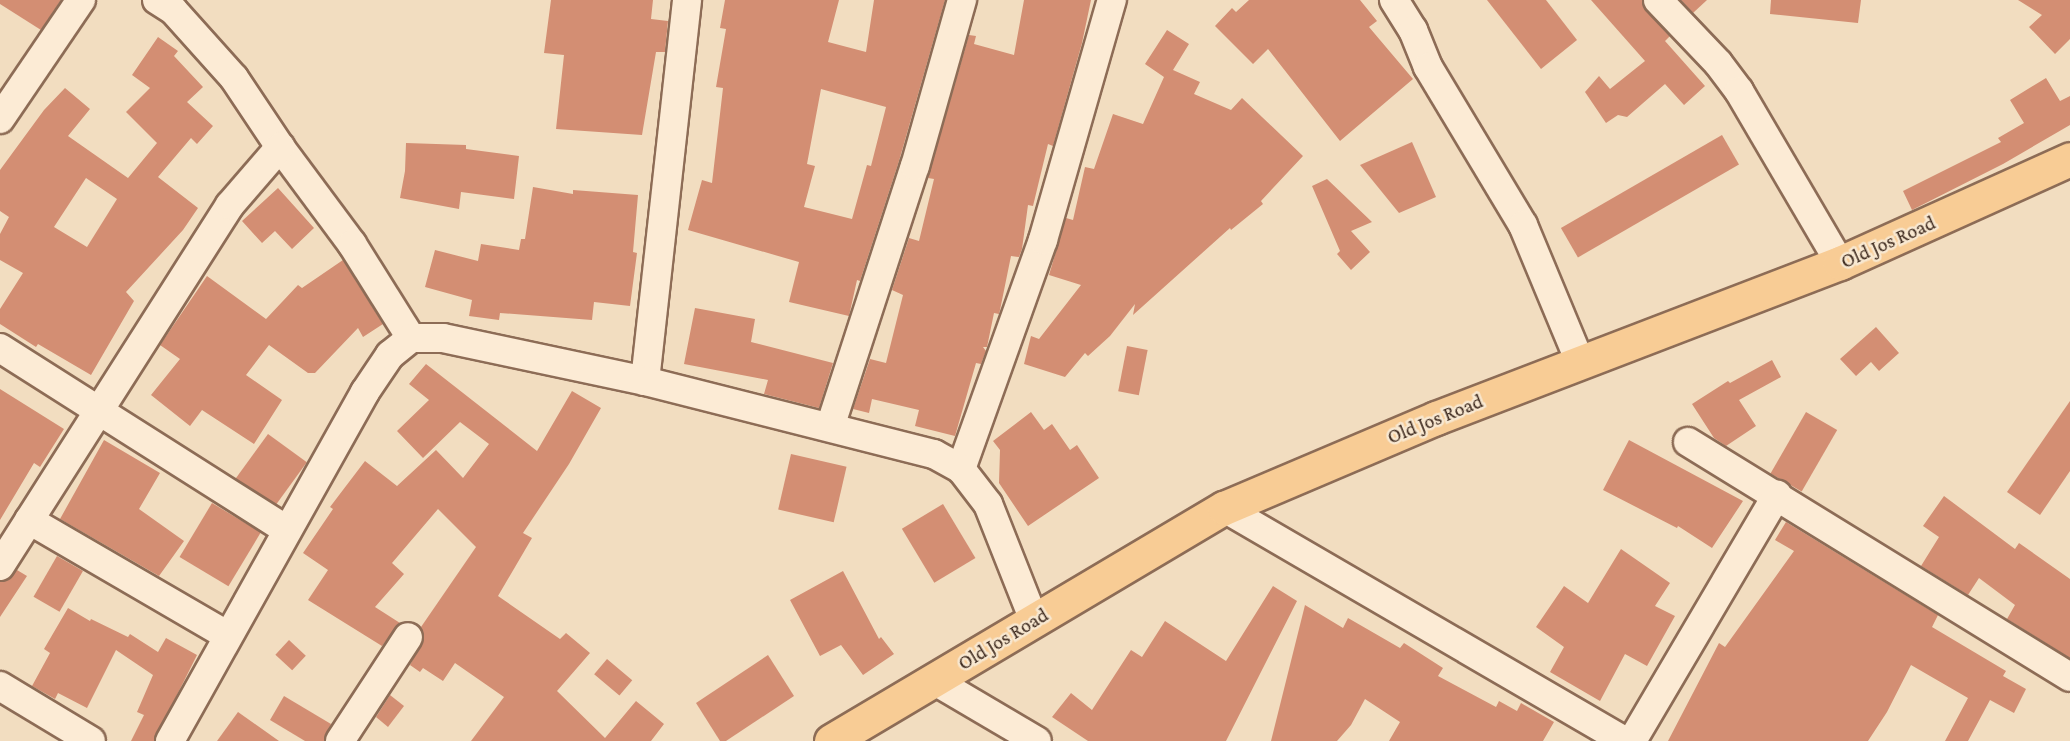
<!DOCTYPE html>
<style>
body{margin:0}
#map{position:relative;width:2070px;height:741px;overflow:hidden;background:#f2ddc0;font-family:"Crimson Pro",serif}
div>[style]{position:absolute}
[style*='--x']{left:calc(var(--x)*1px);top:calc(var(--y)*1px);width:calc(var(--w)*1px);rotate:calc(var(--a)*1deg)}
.building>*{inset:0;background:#d38e73;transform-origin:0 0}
.roads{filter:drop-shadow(2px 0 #8d6c56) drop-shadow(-2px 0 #8d6c56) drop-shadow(0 2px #8d6c56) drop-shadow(0 -2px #8d6c56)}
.minor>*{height:28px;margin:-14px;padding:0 14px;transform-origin:14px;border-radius:14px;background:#fcebd5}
.major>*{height:33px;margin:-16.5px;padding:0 16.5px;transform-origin:16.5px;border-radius:16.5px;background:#f8cc95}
span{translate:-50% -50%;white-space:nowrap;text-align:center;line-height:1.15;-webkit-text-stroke:5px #f8e8d1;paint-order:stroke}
.street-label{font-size:20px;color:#3b271c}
</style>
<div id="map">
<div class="building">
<div style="clip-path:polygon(0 0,61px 0,41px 30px,0 4px)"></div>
<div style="clip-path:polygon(551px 0,653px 0,651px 19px,668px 21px,665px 52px,656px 52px,642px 135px,556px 129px,564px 55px,544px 53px)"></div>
<div style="clip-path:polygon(evenodd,725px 0,839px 0,828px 42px,866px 52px,874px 0,945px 0,899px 161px,860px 281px,857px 280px,849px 316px,789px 302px,799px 262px,688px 230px,702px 180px,712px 183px,723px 88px,716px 87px,726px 29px,720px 28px,725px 0,821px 89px,886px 107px,871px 166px,867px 165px,852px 219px,804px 207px,815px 166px,807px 164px,821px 89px)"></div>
<div style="clip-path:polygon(1024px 0,1091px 0,1082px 43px,1053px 146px,1048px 144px,1033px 206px,1028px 205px,1022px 249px,1019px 257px,1011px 256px,1000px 310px,999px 314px,994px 313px,987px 347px,983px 347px,986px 351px,981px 364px,976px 363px,955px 436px,915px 426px,919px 410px,872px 399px,869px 413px,853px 409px,870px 359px,886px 363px,903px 295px,892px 290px,909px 238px,919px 241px,934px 179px,928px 178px,969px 35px,976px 36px,974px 44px,1014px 55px)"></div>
<div style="clip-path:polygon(1249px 0,1360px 0,1377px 21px,1369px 27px,1413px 79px,1340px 141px,1268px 49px,1253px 64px,1215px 26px,1232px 8px,1236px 12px)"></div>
<div style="clip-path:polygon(1487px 0,1546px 0,1577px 40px,1541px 69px)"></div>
<div style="clip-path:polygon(1591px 0,1642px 0,1646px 11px,1670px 36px,1665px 41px,1705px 86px,1684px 105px,1665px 84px,1627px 117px,1618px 115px,1606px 123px,1585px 92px,1599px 76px,1610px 89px,1645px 61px)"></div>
<div style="clip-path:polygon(1681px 0,1707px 0,1693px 13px)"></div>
<div style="clip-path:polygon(1771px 0,1861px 0,1858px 23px,1770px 14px)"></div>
<div style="clip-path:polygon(2018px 0,2070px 0,2070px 39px,2055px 54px,2029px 27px,2042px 15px)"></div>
<div style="clip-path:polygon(1167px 30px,1189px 44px,1173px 70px,1200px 82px,1194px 94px,1231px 110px,1242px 98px,1303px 156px,1261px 201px,1263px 204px,1231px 230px,1230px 228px,1133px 315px,1135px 304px,1110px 336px,1088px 356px,1085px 353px,1065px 377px,1024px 364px,1031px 336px,1039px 339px,1081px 285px,1049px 275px,1066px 218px,1073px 220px,1085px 167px,1094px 169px,1113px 114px,1143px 124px,1164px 77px,1145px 64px)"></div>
<div style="clip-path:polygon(evenodd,158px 37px,178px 51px,174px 56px,203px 87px,187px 102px,213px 126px,197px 144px,191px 138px,158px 177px,198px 208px,183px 230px,126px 292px,134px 301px,91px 375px,38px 344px,36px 347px,0 324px,0 309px,23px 273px,0 260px,0 234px,9px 217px,0 211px,0 170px,44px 110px,65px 88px,90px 109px,68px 136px,128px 178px,157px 143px,126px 112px,150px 88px,132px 75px,158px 37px,86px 178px,117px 199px,87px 247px,54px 227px,86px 178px)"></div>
<div style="clip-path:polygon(2046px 78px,2060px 101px,2070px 96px,2070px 125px,2003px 164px,1912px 210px,1903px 191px,2001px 142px,1998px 138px,2024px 123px,2010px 100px)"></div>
<div style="left:1722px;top:135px;width:34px;height:186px;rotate:60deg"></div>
<div style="clip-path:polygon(1412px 142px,1436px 197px,1399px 213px,1360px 165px)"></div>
<div style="clip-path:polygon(406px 143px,466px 145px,466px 149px,519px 156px,514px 199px,461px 192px,459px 209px,400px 198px,405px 171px)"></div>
<div style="clip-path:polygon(1327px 179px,1372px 222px,1351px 231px,1370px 252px,1351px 270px,1337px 254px,1340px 251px,1312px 186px)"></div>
<div style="clip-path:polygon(533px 187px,573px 194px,573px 190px,638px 195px,633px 252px,637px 253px,630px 306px,594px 302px,592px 320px,500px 313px,499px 320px,469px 316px,472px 300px,425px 287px,435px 250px,478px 261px,481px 244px,519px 250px,521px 239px,525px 239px)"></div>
<div style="clip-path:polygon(278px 188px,314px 228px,292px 249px,275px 231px,262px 243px,242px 221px)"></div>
<div style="clip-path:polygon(343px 260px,383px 324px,363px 337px,358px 328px,315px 373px,308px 373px,269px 345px,246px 375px,282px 400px,254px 444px,202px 410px,190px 426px,151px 395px,180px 359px,160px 345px,207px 276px,266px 319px,298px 285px,302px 288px)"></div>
<div style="clip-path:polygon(695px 308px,755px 319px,751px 342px,833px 363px,819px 408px,764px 394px,768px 380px,684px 364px)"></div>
<div style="clip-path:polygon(1876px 327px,1899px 353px,1879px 371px,1871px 362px,1856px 376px,1840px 359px)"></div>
<div style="left:1127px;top:346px;width:21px;height:46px;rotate:11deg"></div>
<div style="clip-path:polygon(1772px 360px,1781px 377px,1739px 400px,1756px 426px,1726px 446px,1714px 438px,1692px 404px,1728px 381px,1730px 383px)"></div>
<div style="clip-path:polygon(426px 364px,537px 451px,572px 391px,601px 408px,569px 464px,523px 533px,532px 538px,498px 596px,560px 639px,566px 633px,590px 653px,557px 691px,605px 738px,636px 701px,664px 724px,651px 741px,471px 741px,504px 697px,455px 663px,443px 681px,423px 668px,420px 672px,410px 665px,424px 638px,421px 627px,476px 547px,438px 509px,392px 563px,404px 574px,375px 607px,400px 623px,382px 646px,308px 600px,328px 570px,303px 553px,333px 509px,330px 507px,365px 461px,397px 486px,436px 450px,463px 478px,489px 444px,460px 422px,423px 458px,397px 431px,429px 400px,409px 384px)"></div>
<div style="clip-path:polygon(0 389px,64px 429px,40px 467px,34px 463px,0 520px)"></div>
<div style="clip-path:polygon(2070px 401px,2070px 471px,2040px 515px,2007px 492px)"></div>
<div style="clip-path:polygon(1031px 412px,1044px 430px,1052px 424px,1070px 450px,1077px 445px,1099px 478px,1028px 526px,999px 483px,1000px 450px,993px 441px)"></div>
<div style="left:1806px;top:412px;width:36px;height:71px;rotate:30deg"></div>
<div style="left:268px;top:434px;width:48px;height:55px;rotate:36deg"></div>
<div style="clip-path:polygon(104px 440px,160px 473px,139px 509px,184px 541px,159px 576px,60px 519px)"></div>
<div style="clip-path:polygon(1629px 440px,1743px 501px,1712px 548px,1678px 526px,1677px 528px,1603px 490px)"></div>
<div style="left:791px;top:454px;width:57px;height:57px;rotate:13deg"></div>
<div style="clip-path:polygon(1944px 496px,2015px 549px,2019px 543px,2070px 579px,2070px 658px,2007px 619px,2015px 605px,1979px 578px,1968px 595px,1921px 566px,1939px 537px,1923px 526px)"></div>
<div style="left:212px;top:503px;width:57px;height:63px;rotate:31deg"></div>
<div style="left:943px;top:504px;width:63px;height:48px;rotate:59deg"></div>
<div style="clip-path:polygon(1786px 522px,1938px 615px,1932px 627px,2006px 671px,2003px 676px,2026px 689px,2014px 713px,1990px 700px,1968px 741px,1945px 741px,1968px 698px,1911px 665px,1887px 712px,1868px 741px,1668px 741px,1719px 643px,1725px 647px,1794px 551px,1775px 540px)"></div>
<div style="clip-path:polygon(1621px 549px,1670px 583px,1655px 606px,1675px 616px,1647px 666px,1625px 654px,1600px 701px,1550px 672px,1564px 647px,1536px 627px,1564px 586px,1588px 603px)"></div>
<div style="left:57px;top:556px;width:30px;height:47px;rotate:30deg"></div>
<div style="clip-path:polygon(17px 570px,27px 576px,0 617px,0 582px,8px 580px)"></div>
<div style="clip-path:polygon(843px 571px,879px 639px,881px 637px,894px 654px,863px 675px,841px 645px,820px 656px,790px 600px)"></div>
<div style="clip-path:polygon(1273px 586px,1297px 601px,1226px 741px,1088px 741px,1052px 717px,1071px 693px,1092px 710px,1131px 650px,1142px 657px,1165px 621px,1226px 661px)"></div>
<div style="clip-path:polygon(1305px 605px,1343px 628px,1348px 618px,1400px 648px,1404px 643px,1443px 668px,1438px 676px,1496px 707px,1499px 701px,1517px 711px,1521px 703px,1554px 722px,1543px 741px,1389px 741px,1400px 722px,1365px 699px,1351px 725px,1337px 741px,1271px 741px)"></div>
<div style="clip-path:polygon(68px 608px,90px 621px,91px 619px,128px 637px,130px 634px,158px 652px,166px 638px,197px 655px,154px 741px,131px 741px,144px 715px,137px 712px,153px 675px,116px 650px,87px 708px,58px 693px,55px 699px,32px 686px,50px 653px,44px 649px)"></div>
<div style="left:289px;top:640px;width:23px;height:20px;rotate:43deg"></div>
<div style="clip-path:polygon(768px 655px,794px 696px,726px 741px,720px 741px,696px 703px)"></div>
<div style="left:607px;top:659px;width:33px;height:20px;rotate:40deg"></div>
<div style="clip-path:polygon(390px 695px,404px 706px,388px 727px,376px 717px)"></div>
<div style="clip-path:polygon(284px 696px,331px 724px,324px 741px,305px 741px,270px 720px)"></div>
<div style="clip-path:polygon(238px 712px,279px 741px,217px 741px)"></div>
</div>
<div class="roads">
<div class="minor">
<div style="--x:157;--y:0;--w:19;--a:32"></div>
<div style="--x:173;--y:10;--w:91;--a:48.1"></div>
<div style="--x:234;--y:78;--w:83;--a:56.3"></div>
<div style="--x:280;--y:147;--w:121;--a:53.4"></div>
<div style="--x:352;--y:244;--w:111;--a:57.9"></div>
<div style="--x:1394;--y:0;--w:36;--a:58"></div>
<div style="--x:1413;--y:30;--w:40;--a:68"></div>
<div style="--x:1428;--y:67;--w:184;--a:59"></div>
<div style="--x:1523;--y:225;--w:148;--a:67.4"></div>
<div style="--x:1658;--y:0;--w:87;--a:46.4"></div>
<div style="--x:1718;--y:63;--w:35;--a:53"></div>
<div style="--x:1739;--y:91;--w:199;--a:59.6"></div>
<div style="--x:0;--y:119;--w:144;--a:-55.8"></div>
<div style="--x:0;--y:348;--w:340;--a:32.4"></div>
<div style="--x:645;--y:381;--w:383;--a:-83.7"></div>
<div style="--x:830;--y:427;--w:274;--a:-72"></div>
<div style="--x:915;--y:166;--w:173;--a:-74.2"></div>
<div style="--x:1688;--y:442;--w:448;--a:31.6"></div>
<div style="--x:961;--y:469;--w:243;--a:-70.3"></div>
<div style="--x:1043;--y:240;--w:250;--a:-74"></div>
<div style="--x:1224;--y:508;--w:464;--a:30.2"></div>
<div style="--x:29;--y:520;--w:230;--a:30.2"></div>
<div style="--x:0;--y:566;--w:428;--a:-57.5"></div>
<div style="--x:230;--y:205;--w:77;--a:-49.2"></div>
<div style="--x:935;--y:681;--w:118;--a:30.5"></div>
<div style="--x:0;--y:686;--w:106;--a:31.1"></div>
<div style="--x:170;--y:741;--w:400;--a:-60.8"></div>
<div style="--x:365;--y:392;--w:45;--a:-56"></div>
<div style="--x:390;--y:355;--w:27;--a:-39"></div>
<div style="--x:411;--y:338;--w:32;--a:0"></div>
<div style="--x:443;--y:338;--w:207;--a:12"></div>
<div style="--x:645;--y:381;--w:298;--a:14.2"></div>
<div style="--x:934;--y:454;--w:31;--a:29"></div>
<div style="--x:961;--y:469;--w:44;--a:52.4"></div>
<div style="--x:988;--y:504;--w:125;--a:68.4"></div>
<div style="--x:340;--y:741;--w:124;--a:-56.8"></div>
<div style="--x:1632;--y:741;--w:286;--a:-59.5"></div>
</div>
<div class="major">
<div style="--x:831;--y:741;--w:457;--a:-30.7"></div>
<div style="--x:1224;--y:508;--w:230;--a:-23"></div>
<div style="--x:1436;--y:418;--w:433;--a:-21"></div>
<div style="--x:1840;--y:263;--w:252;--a:-24.3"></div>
</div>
</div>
<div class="street-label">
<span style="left:1888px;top:242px;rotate:-24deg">Old Jos Road</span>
<span style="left:1435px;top:419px;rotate:-22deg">Old Jos Road</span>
<span style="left:1003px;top:639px;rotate:-31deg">Old Jos Road</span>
</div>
</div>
